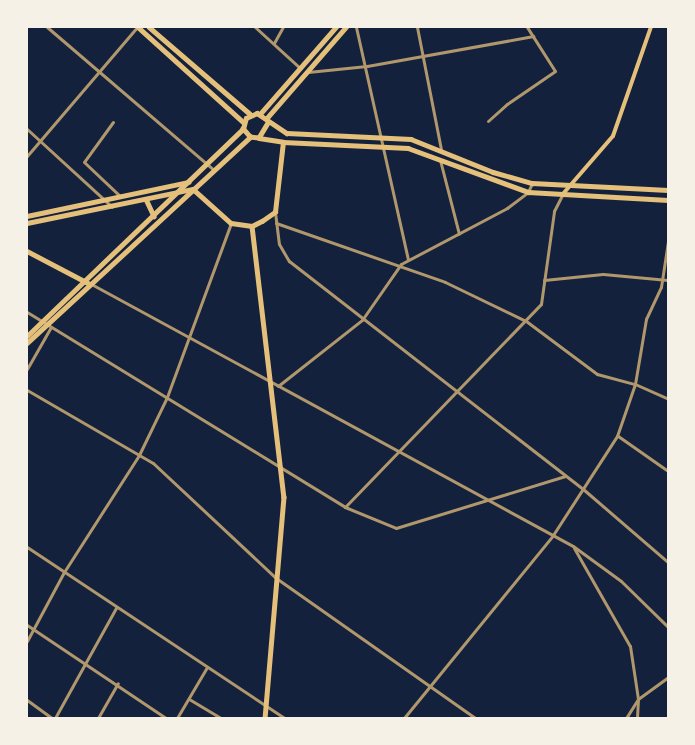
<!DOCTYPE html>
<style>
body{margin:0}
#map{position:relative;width:695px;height:745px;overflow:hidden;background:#14213d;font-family:Roboto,sans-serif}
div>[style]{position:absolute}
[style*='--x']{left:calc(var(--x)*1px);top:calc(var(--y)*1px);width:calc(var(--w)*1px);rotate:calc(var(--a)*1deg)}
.minor>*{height:3px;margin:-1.5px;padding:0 1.5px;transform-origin:1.5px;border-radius:1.5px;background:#b1986c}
.secondary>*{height:4px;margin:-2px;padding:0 2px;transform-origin:2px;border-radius:2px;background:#e5c07b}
.primary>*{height:4.5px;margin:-2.25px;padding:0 2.25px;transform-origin:2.25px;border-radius:2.25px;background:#e5c07b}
.trunk>*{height:4.5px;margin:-2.25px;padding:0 2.25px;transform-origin:2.25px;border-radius:2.25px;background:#e5c07b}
span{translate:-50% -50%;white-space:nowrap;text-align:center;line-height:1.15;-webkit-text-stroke:5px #f6f1e7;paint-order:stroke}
.frame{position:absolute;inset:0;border:28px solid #f6f1e7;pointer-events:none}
</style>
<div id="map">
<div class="minor">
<div style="--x:47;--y:27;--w:220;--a:40.6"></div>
<div style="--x:255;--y:27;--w:61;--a:42.3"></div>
<div style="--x:356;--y:27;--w:238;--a:77.4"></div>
<div style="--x:417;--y:27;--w:124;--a:78.9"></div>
<div style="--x:274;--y:43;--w:18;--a:-61"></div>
<div style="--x:308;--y:72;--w:59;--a:-5.8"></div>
<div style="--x:367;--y:66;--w:169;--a:-10.2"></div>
<div style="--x:488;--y:121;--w:25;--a:-42"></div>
<div style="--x:507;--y:104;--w:58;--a:-34.5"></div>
<div style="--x:555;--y:71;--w:52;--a:-122.5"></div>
<div style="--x:113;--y:122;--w:49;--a:125.9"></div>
<div style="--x:84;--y:162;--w:50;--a:43.4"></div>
<div style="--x:27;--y:129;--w:115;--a:42.5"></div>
<div style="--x:668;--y:154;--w:50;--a:90"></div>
<div style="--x:27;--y:156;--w:170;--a:-49.5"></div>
<div style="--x:440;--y:160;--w:76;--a:75.6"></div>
<div style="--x:275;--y:212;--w:32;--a:83"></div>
<div style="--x:279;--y:244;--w:20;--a:60"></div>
<div style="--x:289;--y:261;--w:372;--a:37.8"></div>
<div style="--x:583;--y:489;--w:112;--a:40.7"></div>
<div style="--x:276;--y:223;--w:179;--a:19.2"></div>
<div style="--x:445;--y:282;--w:90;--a:25.7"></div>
<div style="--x:526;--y:321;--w:89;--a:36.7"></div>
<div style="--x:597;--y:374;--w:39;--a:15"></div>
<div style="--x:635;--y:384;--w:36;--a:24"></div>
<div style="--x:544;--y:280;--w:59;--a:-5.8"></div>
<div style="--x:603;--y:274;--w:65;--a:5.3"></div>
<div style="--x:93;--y:285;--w:546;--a:28.54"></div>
<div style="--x:573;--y:546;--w:59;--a:36.1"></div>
<div style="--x:621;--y:581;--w:66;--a:44.4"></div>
<div style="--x:27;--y:312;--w:373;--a:31.5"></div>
<div style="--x:345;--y:507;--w:55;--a:22.4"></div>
<div style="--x:396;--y:528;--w:177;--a:-17.1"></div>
<div style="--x:27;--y:369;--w:48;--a:-60.3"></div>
<div style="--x:278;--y:386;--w:107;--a:-38.2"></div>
<div style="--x:362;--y:320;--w:68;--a:-55.1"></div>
<div style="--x:401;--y:264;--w:120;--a:-27.8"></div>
<div style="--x:507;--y:208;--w:26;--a:-37"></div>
<div style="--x:528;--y:192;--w:10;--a:-66"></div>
<div style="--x:27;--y:390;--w:146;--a:30.1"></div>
<div style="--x:153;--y:463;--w:168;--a:43.1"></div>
<div style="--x:276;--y:578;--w:243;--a:35.1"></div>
<div style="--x:618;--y:436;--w:61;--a:35"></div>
<div style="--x:345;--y:507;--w:282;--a:-46"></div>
<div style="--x:541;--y:304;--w:94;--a:-82"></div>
<div style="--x:554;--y:211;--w:18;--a:-63"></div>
<div style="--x:27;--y:547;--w:309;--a:33.6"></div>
<div style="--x:574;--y:548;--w:113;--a:60.3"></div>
<div style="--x:630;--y:646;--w:54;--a:81.4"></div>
<div style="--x:638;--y:699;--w:22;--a:122"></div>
<div style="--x:27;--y:625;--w:167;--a:33.8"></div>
<div style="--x:27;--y:641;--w:78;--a:-61.8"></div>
<div style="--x:64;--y:572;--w:139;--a:-57.3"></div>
<div style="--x:139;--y:455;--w:64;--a:-64.2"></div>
<div style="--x:167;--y:397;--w:185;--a:-69.8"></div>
<div style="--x:189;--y:699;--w:37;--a:31"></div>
<div style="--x:27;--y:700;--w:31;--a:36"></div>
<div style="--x:55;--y:718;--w:126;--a:-61"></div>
<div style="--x:98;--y:718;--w:40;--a:-60.3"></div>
<div style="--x:177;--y:718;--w:59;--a:-59.5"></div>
<div style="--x:404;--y:718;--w:236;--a:-50.8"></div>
<div style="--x:553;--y:535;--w:118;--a:-57.1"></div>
<div style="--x:617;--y:436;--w:55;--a:-70.9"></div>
<div style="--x:635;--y:384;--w:66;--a:-80.4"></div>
<div style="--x:646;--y:319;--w:35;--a:-65"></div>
<div style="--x:661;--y:287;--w:47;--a:-81.3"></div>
<div style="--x:637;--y:718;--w:19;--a:-87"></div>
<div style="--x:638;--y:699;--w:37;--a:-36"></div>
</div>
<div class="secondary">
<div style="--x:562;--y:195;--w:78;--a:-49.2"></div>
<div style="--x:613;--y:136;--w:115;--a:-70.8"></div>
</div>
<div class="primary">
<div style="--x:260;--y:114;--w:116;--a:-48.9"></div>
<div style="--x:266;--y:119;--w:122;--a:-49"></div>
<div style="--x:193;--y:189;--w:51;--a:41.8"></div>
<div style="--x:231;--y:223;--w:21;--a:8"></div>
<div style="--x:252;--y:226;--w:11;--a:-27"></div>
<div style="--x:262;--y:221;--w:16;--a:-35"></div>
<div style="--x:275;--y:212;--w:70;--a:-83.5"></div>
<div style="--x:146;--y:199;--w:19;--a:65"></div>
<div style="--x:27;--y:216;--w:165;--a:-11.9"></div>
<div style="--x:27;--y:223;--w:169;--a:-11.6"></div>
<div style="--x:252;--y:226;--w:273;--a:83.3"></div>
<div style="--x:284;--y:497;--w:222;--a:94.9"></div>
<div style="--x:27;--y:251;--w:69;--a:27.7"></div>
<div style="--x:27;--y:336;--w:299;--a:-43.8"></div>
<div style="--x:27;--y:343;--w:304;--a:-42.7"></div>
</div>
<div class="trunk">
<div style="--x:138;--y:27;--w:142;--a:42.1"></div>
<div style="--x:149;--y:27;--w:133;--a:40.7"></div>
<div style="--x:268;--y:123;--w:17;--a:121"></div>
<div style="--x:259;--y:138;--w:9;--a:-174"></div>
<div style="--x:250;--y:137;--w:11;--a:-131"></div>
<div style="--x:243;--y:129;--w:11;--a:-75"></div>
<div style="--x:246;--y:118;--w:12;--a:-24"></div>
<div style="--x:257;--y:113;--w:36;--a:34"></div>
<div style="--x:287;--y:133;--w:124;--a:2.8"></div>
<div style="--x:411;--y:139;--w:88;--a:21.9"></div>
<div style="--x:493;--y:172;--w:41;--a:15.8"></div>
<div style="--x:532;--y:183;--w:136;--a:2.9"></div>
<div style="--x:259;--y:138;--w:24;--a:9"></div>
<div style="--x:283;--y:142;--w:125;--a:2.7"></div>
<div style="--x:408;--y:148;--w:128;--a:20.1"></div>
<div style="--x:528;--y:192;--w:140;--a:3.3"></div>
</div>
<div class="frame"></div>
</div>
